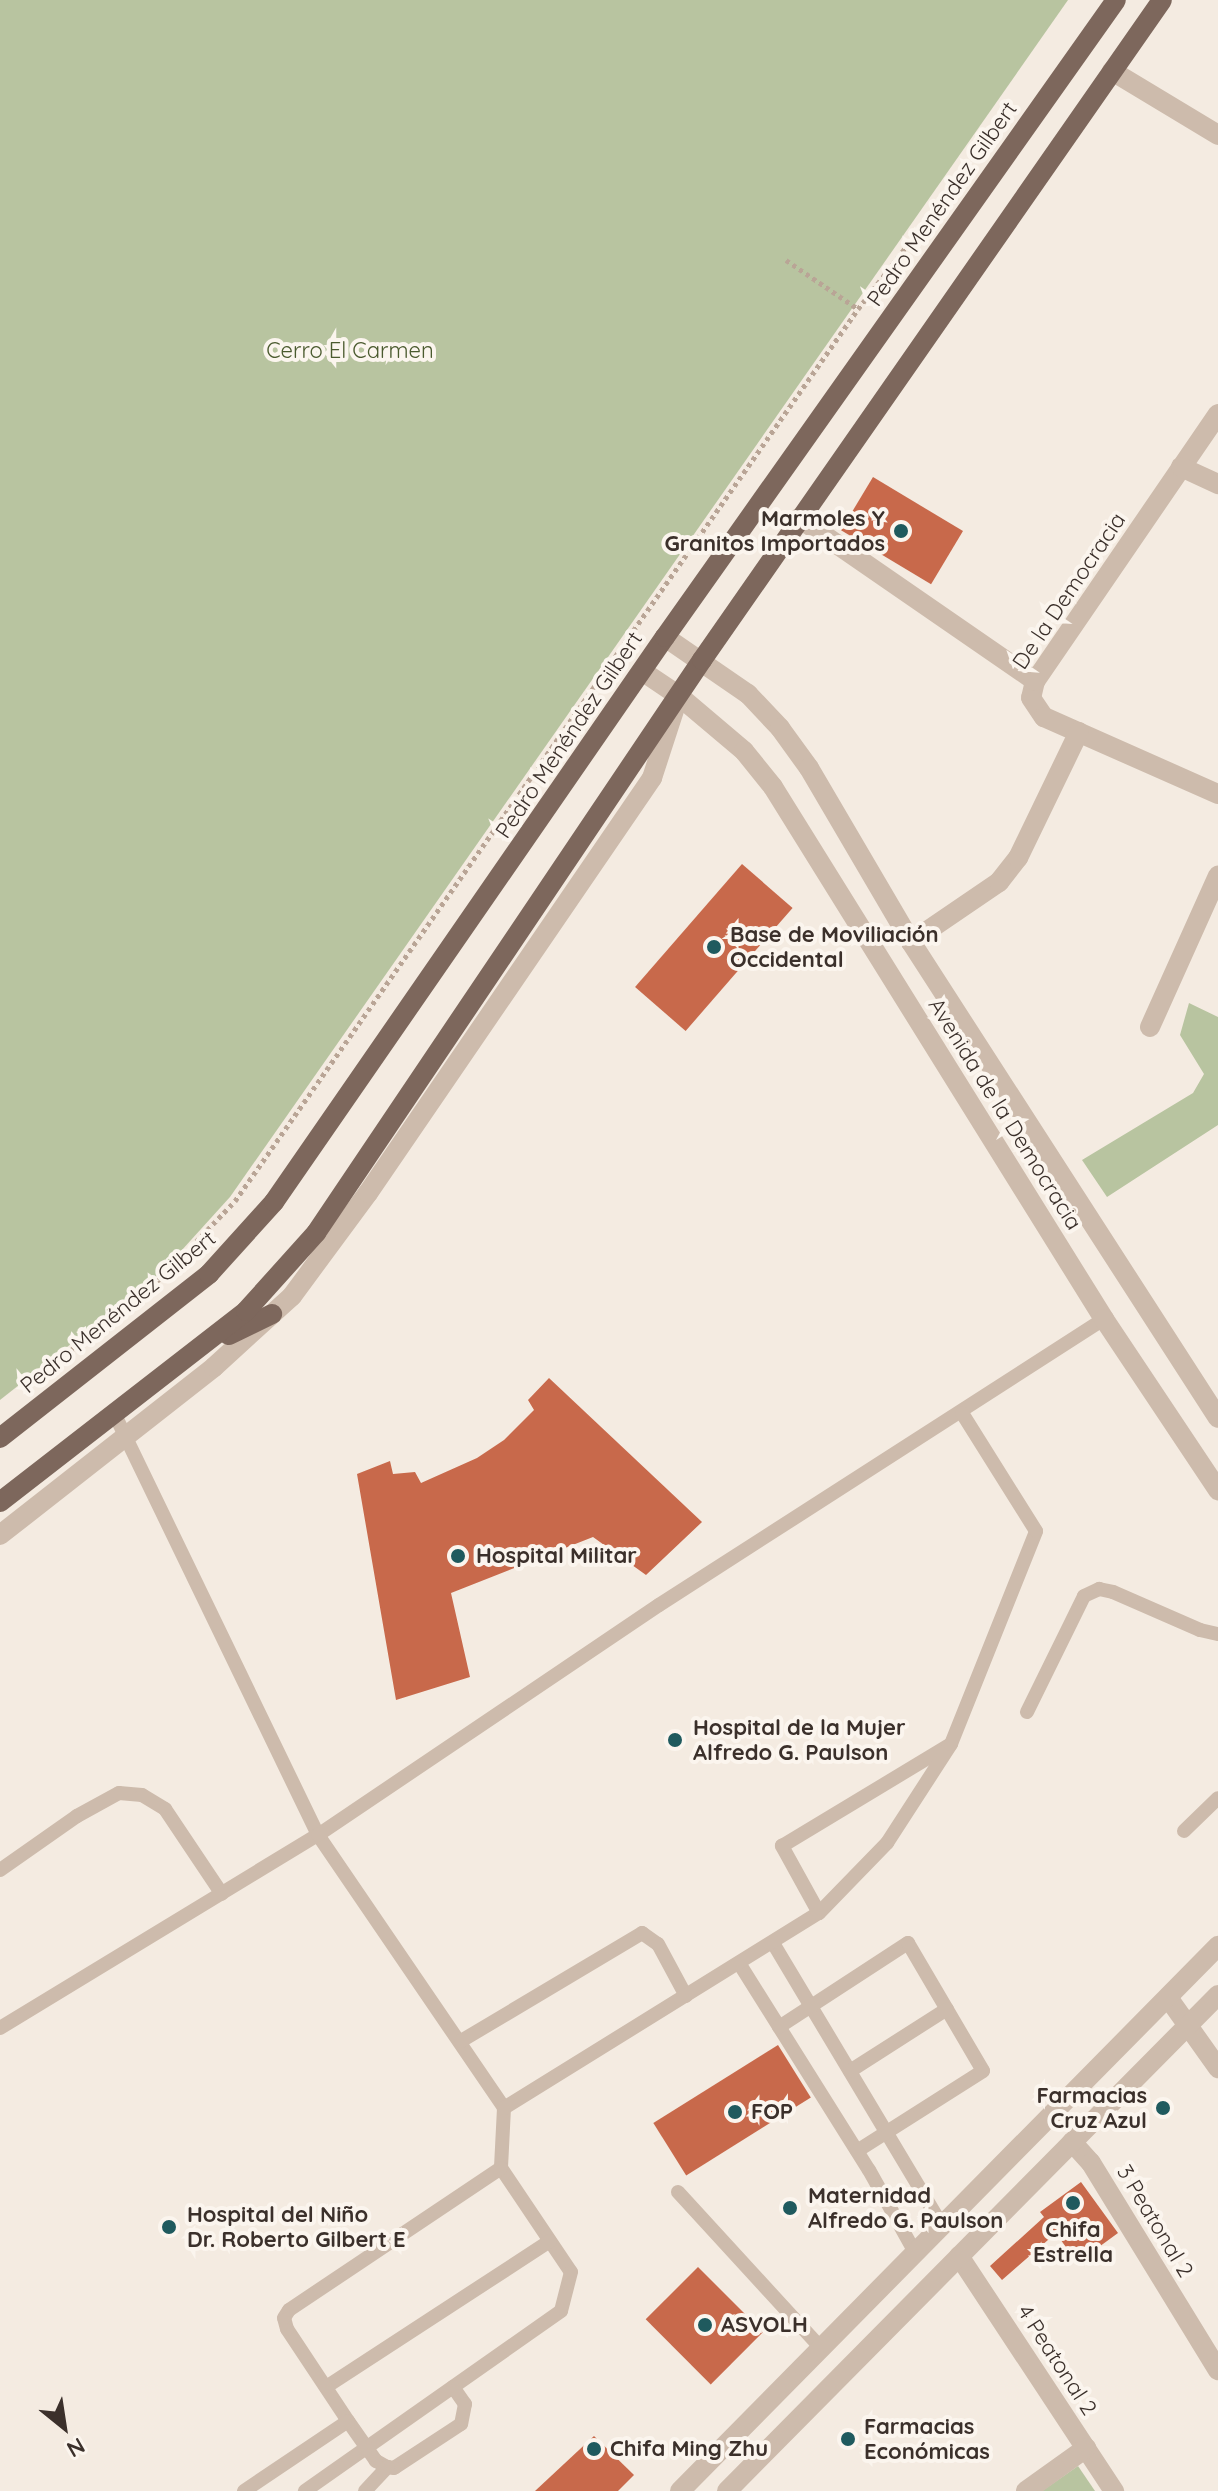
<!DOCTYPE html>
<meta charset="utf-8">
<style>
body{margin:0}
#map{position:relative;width:1218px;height:2491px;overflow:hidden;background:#f4ebe1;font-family:Quicksand,sans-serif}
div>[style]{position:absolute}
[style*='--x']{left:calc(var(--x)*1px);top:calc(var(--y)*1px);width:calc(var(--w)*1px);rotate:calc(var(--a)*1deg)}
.green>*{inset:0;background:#b8c4a0}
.building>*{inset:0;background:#c8694b;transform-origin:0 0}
.path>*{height:5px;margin-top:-2.5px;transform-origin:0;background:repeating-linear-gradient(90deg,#b9a596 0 4px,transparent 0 8px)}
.service>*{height:14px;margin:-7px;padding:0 7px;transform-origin:7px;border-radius:7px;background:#cdbbac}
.minor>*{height:20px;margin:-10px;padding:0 10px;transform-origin:10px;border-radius:10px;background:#cdbbac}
.tertiary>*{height:20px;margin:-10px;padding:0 10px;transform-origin:10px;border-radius:10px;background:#cdbbac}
.primary>*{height:20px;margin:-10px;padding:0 10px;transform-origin:10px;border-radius:10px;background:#7d675c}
.dots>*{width:22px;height:22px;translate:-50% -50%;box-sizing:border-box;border:4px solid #fbf5ee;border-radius:50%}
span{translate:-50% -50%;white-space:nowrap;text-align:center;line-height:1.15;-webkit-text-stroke:8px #fbf5ee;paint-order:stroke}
.street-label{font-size:22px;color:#3b302b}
.park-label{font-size:22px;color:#4a5a2e}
.poi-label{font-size:22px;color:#3b302b;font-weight:700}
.right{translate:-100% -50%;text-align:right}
.left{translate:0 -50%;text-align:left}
.north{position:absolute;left:24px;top:2387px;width:80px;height:80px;-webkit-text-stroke:6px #fbf5ee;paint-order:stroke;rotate:150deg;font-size:22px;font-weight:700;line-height:32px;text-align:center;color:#3b302b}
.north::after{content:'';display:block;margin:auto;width:28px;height:36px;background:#3b302b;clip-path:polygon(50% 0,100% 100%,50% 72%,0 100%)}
</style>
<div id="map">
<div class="green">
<div style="clip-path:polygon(0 0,1068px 0,230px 1197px,162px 1272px,0 1400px)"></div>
<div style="clip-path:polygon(1189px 1003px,1218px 1017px,1218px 1125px,1107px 1197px,1082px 1160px,1193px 1093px,1204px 1074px,1180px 1035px)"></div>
<div style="clip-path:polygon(1078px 2466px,1095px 2491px,1042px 2491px)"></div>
</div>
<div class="building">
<div style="left:873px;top:477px;width:105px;height:62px;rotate:31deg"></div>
<div style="left:742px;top:864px;width:67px;height:163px;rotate:41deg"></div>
<div style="clip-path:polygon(549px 1378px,702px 1522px,646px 1575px,593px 1537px,451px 1593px,470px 1677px,396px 1700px,357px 1474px,390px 1461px,393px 1474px,415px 1472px,421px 1483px,477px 1458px,504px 1440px,534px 1410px,528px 1400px)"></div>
<div style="left:778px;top:2045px;width:62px;height:147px;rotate:58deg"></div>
<div style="clip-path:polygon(1081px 2182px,1118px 2233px,1077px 2263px,1056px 2233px,1002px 2280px,990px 2266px,1044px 2217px,1040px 2212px)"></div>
<div style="left:698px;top:2267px;width:92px;height:74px;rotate:45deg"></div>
<div style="clip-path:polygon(594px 2436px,634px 2475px,618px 2491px,535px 2491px)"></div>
</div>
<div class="path">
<div style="--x:786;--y:260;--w:87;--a:34.2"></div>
<div style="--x:70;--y:1351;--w:119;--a:-38.9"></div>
<div style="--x:163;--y:1276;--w:104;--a:-46.2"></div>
<div style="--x:235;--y:1201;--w:1088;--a:-55.07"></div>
<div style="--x:858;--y:309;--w:150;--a:-52.3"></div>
</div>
<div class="service">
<div style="--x:115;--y:1415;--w:466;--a:64.2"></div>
<div style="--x:318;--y:1835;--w:330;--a:55.7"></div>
<div style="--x:504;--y:2108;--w:60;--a:92.9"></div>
<div style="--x:501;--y:2168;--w:125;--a:56.1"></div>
<div style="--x:571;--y:2272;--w:40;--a:104.4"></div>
<div style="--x:561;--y:2311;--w:313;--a:144.9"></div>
<div style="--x:1027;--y:1712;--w:129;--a:-63.8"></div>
<div style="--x:1084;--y:1596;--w:17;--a:-25"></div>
<div style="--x:1099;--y:1589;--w:14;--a:12"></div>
<div style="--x:1113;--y:1592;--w:95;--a:23.6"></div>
<div style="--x:1200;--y:1630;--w:18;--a:13"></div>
<div style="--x:1184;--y:1831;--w:47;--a:-44.1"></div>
<div style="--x:0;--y:1870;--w:94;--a:-35"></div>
<div style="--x:77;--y:1816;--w:48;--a:-28.7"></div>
<div style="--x:119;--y:1793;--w:23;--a:5"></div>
<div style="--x:142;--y:1795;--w:27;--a:31"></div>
<div style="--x:165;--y:1809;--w:102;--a:56.2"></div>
<div style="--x:819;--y:1913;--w:77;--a:-118.9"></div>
<div style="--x:782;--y:1846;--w:194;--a:-31.1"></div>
<div style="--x:773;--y:1943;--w:331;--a:59.1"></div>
<div style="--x:739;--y:1963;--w:244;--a:57.9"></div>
<div style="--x:869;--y:2170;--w:96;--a:60.8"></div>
<div style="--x:779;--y:2027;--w:154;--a:-33.1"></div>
<div style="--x:908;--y:1943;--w:148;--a:59.6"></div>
<div style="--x:983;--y:2071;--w:149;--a:147.6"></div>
<div style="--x:0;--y:2028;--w:372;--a:-31.3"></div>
<div style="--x:318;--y:1835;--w:411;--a:-34"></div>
<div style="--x:659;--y:1605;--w:529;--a:-32.73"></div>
<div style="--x:461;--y:2041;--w:211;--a:-30.8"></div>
<div style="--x:642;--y:1933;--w:19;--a:35"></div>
<div style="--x:658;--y:1944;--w:59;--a:61.7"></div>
<div style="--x:850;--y:2071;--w:115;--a:-32.6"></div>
<div style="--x:504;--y:2108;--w:370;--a:-31.8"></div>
<div style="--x:819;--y:1913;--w:98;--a:-45.8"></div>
<div style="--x:887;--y:1843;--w:118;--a:-57.1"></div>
<div style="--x:951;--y:1744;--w:229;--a:-68.2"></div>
<div style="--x:1036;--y:1531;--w:139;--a:-122.1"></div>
<div style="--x:678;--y:2192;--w:213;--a:47.5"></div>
<div style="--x:326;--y:2387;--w:267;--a:-33.1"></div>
<div style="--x:453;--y:2387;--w:21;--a:55"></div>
<div style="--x:465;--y:2404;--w:20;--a:101"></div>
<div style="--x:461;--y:2424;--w:80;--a:146.7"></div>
<div style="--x:394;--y:2468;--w:7;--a:-172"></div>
<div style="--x:387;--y:2467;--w:13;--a:-151"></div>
<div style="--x:376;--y:2461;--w:49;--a:-125"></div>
<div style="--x:348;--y:2421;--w:110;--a:-123.5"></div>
<div style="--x:287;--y:2329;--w:11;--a:-105"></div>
<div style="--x:284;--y:2318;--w:9;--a:-58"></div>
<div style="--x:289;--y:2310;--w:255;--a:-33.8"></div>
<div style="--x:244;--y:2491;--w:125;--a:-33.9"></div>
<div style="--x:365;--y:2491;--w:33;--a:-47"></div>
</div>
<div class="minor">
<div style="--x:1112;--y:71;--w:124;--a:31.1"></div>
<div style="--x:1218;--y:414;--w:324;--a:124.4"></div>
<div style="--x:1035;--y:681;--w:17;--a:103"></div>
<div style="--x:1031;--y:698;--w:23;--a:56"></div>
<div style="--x:1044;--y:717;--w:190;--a:23.9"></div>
<div style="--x:1181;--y:467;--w:41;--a:24.7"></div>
<div style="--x:799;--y:518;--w:287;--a:34.6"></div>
<div style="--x:911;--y:942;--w:107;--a:-34.3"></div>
<div style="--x:999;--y:882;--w:31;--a:-52"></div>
<div style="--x:1018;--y:858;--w:140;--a:-64.2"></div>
<div style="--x:1150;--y:1027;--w:166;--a:-65.8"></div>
<div style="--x:1169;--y:1999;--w:85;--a:54.6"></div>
<div style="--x:1072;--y:2142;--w:28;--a:48"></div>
<div style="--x:1091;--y:2163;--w:243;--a:58.5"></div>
<div style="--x:959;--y:2256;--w:282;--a:56.6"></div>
<div style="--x:1026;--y:2491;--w:74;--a:-35.6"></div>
</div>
<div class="tertiary">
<div style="--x:665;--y:637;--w:101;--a:34.5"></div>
<div style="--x:748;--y:694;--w:47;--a:46.7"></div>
<div style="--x:780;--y:728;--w:49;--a:54.1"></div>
<div style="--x:809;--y:768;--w:202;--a:59.6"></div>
<div style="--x:911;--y:942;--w:566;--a:57.18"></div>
<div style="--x:642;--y:671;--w:45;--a:34"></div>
<div style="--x:679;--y:696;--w:85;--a:40.2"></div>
<div style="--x:744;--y:751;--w:46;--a:51.1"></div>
<div style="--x:773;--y:787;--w:627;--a:58.11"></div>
<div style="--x:1104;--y:1319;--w:206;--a:56.3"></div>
<div style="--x:0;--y:1535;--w:272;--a:-38.1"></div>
<div style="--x:214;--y:1367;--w:105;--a:-42.3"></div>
<div style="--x:292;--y:1296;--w:128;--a:-53.6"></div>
<div style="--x:368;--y:1193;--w:503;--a:-55.61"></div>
<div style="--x:652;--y:778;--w:78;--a:-72"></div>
<div style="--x:680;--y:2491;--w:766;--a:-45.37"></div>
<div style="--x:727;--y:2491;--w:698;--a:-45.29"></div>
</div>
<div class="primary">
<div style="--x:229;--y:1335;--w:48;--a:-26"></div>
<div style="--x:0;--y:1438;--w:266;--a:-38.1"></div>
<div style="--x:209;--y:1274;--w:97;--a:-47.9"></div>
<div style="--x:274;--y:1202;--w:687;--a:-55.32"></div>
<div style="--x:665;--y:637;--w:780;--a:-54.7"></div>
<div style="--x:0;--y:1502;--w:311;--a:-37.8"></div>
<div style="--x:246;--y:1311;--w:105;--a:-48.1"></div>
<div style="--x:316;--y:1233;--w:691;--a:-56.03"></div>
<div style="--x:702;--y:660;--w:804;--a:-55.12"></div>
</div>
<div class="dots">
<div style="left:901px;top:531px;background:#1f5a5e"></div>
<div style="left:714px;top:947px;background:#1f5a5e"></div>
<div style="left:458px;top:1556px;background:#1f5a5e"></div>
<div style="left:675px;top:1740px;background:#1f5a5e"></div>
<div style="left:1163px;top:2108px;background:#1f5a5e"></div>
<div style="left:735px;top:2112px;background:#1f5a5e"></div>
<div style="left:1073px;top:2203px;background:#1f5a5e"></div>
<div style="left:790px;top:2208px;background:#1f5a5e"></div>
<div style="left:169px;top:2227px;background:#1f5a5e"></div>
<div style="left:705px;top:2325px;background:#1f5a5e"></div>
<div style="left:848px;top:2439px;background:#1f5a5e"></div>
<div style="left:594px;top:2449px;background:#1f5a5e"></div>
</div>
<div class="street-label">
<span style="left:942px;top:204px;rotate:-55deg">Pedro Menéndez Gilbert</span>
<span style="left:1069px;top:591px;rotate:-56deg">De la Democracia</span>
<span style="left:569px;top:735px;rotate:-56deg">Pedro Menéndez Gilbert</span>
<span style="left:1005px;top:1114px;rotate:58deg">Avenida de la Democracia</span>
<span style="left:118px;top:1312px;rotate:-39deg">Pedro Menéndez Gilbert</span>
<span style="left:1155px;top:2221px;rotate:59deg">3 Peatonal 2</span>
<span style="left:1057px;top:2360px;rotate:57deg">4 Peatonal 2</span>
</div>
<div class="park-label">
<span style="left:350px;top:351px">Cerro El Carmen</span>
</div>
<div class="poi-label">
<span class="right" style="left:885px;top:531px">Marmoles Y<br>Granitos Importados</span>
<span class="left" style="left:730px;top:947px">Base de Moviliación<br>Occidental</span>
<span class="left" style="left:476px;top:1556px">Hospital Militar</span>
<span class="left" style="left:693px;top:1740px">Hospital de la Mujer<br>Alfredo G. Paulson</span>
<span class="right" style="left:1147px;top:2108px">Farmacias<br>Cruz Azul</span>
<span class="left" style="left:751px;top:2112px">FOP</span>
<span class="left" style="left:808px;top:2208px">Maternidad<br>Alfredo G. Paulson</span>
<span class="left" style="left:187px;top:2227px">Hospital del Niño<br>Dr. Roberto Gilbert E</span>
<span style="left:1073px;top:2242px">Chifa<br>Estrella</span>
<span class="left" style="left:721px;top:2325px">ASVOLH</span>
<span class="left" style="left:864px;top:2439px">Farmacias<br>Económicas</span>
<span class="left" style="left:610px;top:2449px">Chifa Ming Zhu</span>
</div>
<div class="north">N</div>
</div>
